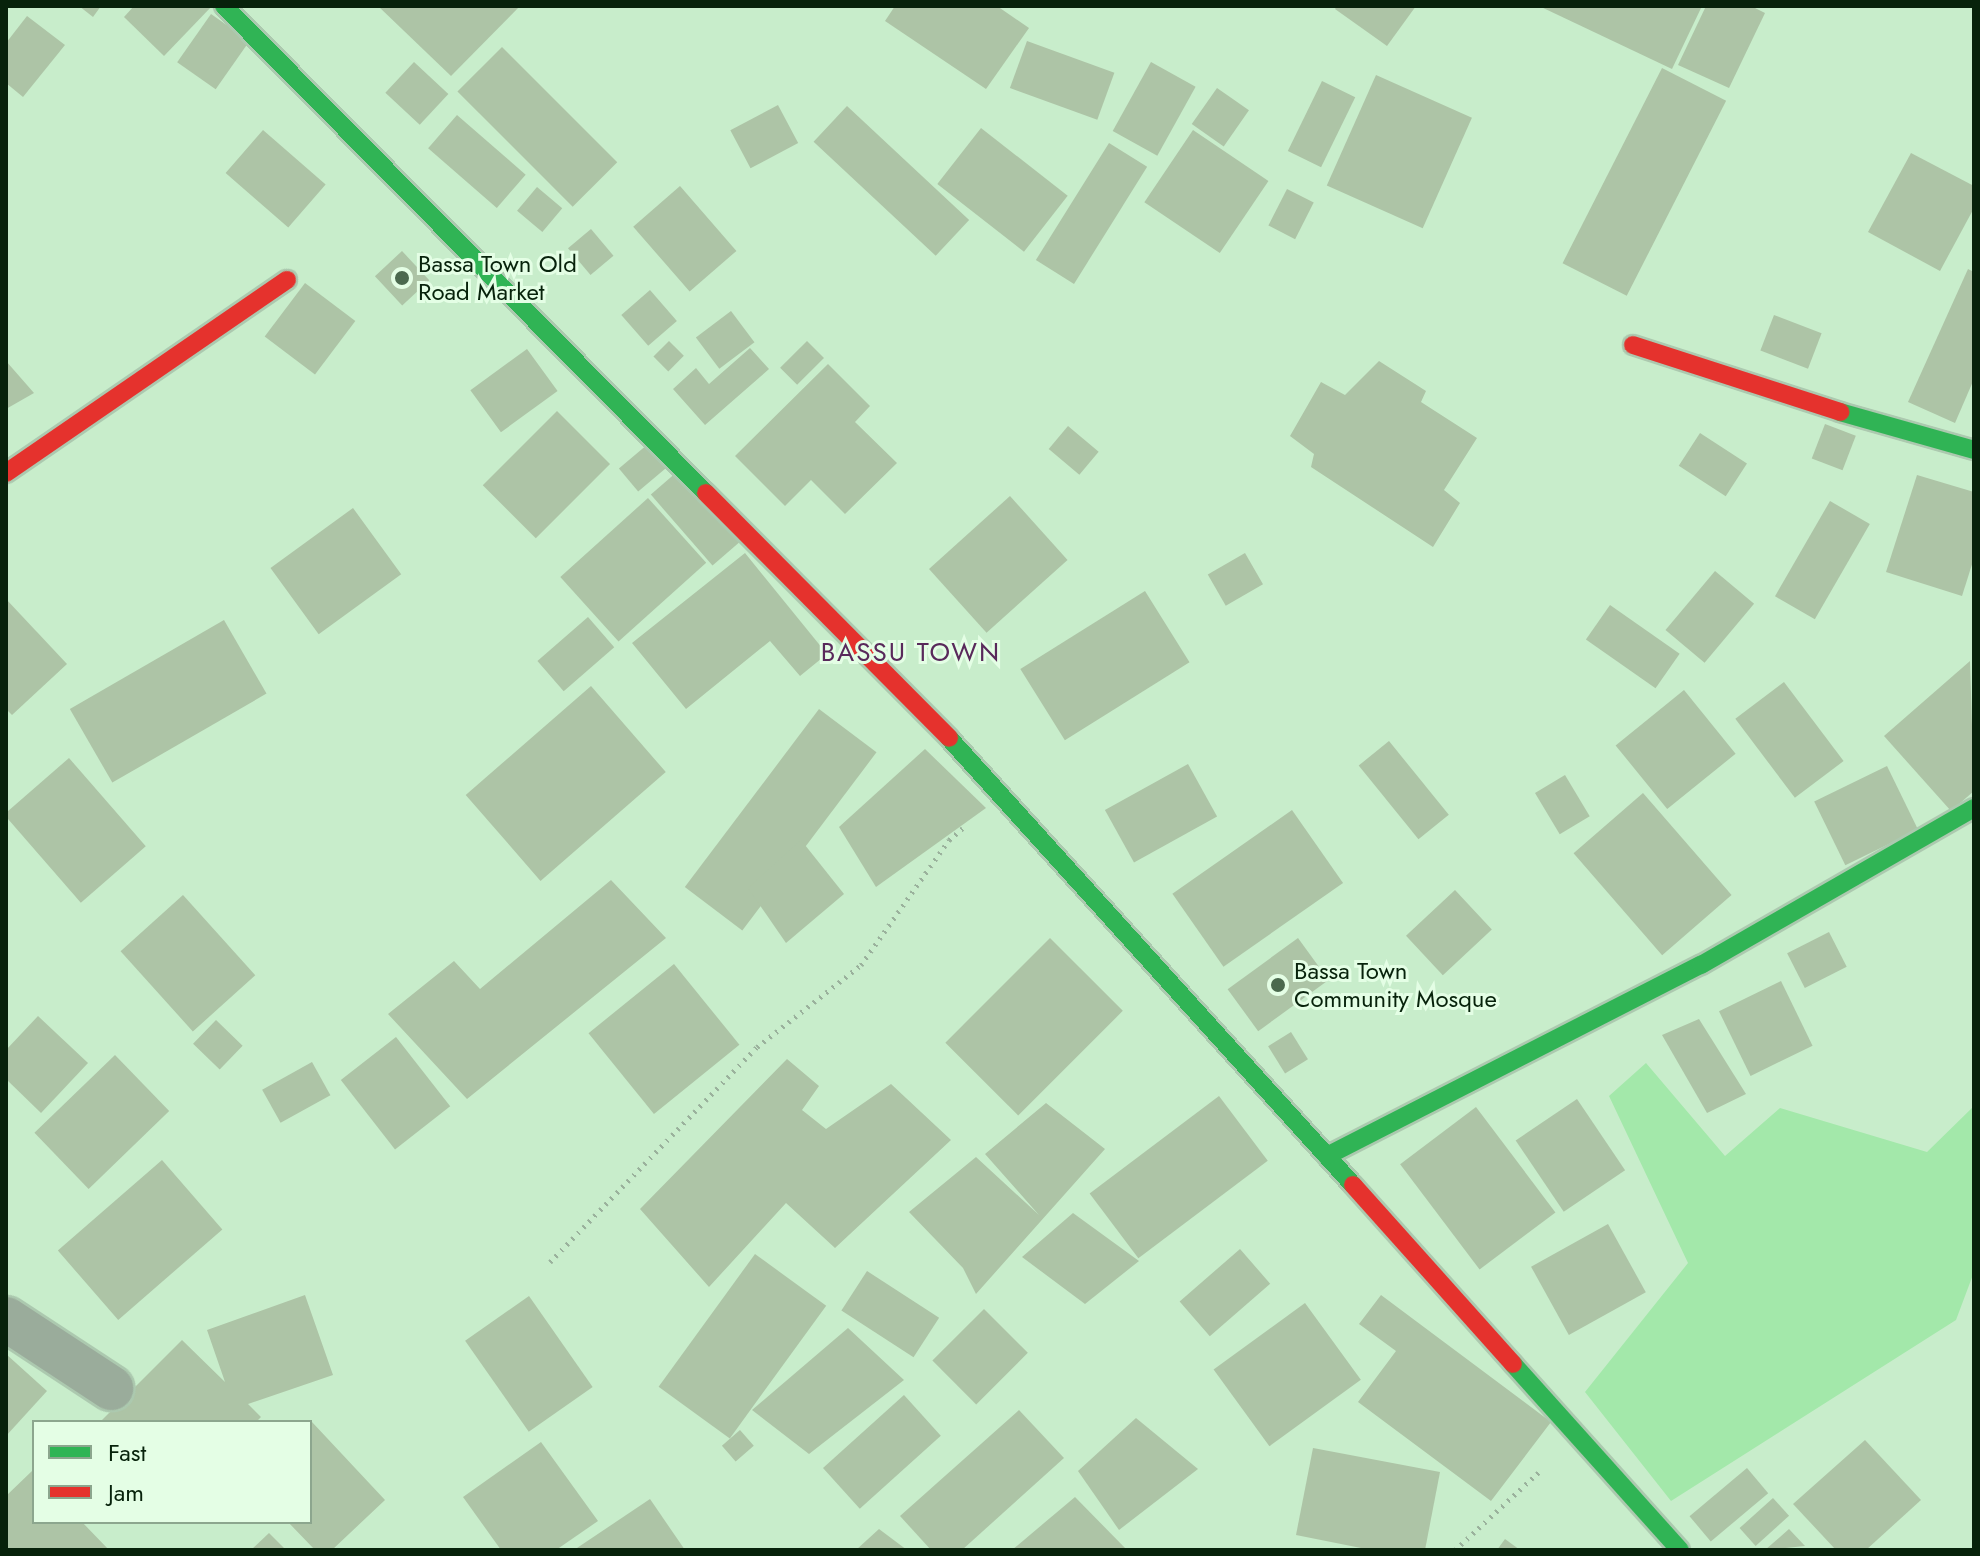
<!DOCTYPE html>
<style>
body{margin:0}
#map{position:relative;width:1980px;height:1556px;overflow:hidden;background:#c8edcb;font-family:Jost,sans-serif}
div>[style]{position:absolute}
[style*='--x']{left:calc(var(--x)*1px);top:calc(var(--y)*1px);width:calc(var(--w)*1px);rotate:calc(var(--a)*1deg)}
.green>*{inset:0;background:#a3e8aa}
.building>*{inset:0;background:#adc4a6;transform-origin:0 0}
.path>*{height:5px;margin-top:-2.5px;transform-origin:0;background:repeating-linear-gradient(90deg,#9ab19c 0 2px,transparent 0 8px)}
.roads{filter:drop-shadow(2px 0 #acc9af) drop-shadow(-2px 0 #acc9af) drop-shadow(0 2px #acc9af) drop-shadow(0 -2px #acc9af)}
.street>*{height:44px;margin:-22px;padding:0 22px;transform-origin:22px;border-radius:22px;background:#9aac9b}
.fast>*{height:18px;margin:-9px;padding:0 9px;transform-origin:9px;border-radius:9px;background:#30b455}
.jam>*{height:18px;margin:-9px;padding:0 9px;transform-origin:9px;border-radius:9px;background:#e5322d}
.dots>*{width:22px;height:22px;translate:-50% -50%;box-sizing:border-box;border:4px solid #e4fee5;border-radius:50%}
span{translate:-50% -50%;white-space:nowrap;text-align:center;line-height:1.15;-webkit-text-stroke:6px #e4fee5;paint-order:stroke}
.poi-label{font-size:24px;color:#07220b}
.left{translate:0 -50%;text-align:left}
.neighbourhood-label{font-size:26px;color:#59295b;letter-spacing:2px}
.frame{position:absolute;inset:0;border:8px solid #07220b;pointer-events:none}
.legend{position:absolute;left:32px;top:1420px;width:280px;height:104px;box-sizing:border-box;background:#e4fee5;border:2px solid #8ca68e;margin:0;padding:10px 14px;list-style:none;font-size:24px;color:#07220b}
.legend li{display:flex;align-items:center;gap:16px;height:40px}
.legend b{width:40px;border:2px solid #8ca68e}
</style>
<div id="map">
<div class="green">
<div style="clip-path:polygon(1646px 1063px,1725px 1156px,1780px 1108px,1927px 1152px,1974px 1106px,1974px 1272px,1956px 1320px,1671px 1501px,1585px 1392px,1688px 1263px,1609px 1096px)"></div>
</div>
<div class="building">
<div style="clip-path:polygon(79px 6px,101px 6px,93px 17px)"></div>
<div style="clip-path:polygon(134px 6px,212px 6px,164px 56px,124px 17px)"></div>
<div style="clip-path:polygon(378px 6px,520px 6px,451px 76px)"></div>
<div style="clip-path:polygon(895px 6px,997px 6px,1029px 28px,986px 89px,885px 21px)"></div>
<div style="clip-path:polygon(1337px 6px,1416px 6px,1387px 46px,1335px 9px)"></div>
<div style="clip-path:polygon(1539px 6px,1702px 6px,1672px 69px)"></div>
<div style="clip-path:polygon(1706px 6px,1751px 6px,1765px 13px,1729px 88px,1678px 65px)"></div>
<div style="left:211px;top:14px;width:47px;height:59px;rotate:35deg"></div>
<div style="clip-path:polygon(27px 16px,65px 45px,23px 97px,6px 83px,6px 43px)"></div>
<div style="left:1027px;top:41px;width:93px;height:50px;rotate:20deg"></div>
<div style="left:502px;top:47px;width:163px;height:63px;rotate:45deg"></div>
<div style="left:414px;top:62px;width:47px;height:42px;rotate:43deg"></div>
<div style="left:1151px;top:62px;width:51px;height:79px;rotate:29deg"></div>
<div style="left:1662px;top:68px;width:72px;height:219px;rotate:27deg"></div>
<div style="left:1376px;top:75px;width:105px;height:121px;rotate:24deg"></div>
<div style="left:1322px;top:81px;width:37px;height:78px;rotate:26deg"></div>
<div style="left:1217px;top:88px;width:39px;height:44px;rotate:35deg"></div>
<div style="left:778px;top:105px;width:43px;height:54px;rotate:62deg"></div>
<div style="left:847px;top:106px;width:167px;height:49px;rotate:43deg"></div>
<div style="left:457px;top:115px;width:91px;height:44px;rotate:41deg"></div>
<div style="left:981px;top:128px;width:110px;height:71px;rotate:38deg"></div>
<div style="left:263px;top:130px;width:83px;height:57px;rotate:41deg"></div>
<div style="left:1193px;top:130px;width:91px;height:87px;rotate:34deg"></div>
<div style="left:1109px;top:143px;width:45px;height:138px;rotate:32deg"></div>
<div style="clip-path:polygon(1911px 153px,1974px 186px,1974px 208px,1940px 271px,1868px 232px)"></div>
<div style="left:680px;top:186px;width:86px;height:62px;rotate:49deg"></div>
<div style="left:537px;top:187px;width:33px;height:31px;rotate:40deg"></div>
<div style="left:1287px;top:189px;width:30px;height:41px;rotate:27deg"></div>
<div style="left:591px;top:229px;width:35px;height:30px;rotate:50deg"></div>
<div style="left:402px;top:251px;width:40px;height:37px;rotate:47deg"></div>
<div style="clip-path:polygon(1968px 269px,1974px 272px,1974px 379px,1955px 423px,1908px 402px)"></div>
<div style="left:305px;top:283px;width:63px;height:67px;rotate:37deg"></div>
<div style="left:650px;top:290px;width:41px;height:38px;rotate:49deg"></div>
<div style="left:731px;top:311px;width:39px;height:44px;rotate:53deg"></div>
<div style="left:1774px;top:315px;width:51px;height:38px;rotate:21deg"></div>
<div style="left:669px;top:341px;width:21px;height:22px;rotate:45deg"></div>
<div style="left:807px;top:341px;width:24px;height:38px;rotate:45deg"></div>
<div style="clip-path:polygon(750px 348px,769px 369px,705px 425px,673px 389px,696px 368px,709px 384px)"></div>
<div style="left:527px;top:349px;width:52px;height:70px;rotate:54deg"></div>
<div style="clip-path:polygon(6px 361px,34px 393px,6px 409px)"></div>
<div style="clip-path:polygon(1379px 361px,1426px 391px,1421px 402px,1477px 438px,1444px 490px,1460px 503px,1433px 547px,1311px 467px,1314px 454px,1290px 436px,1321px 382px,1345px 395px)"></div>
<div style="clip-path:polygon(828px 364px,870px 406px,855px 422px,897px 463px,845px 514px,811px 480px,785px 506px,735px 456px)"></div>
<div style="left:557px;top:411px;width:75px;height:105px;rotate:45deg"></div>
<div style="left:1825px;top:424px;width:33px;height:37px;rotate:21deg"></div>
<div style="left:1068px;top:426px;width:40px;height:30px;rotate:40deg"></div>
<div style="left:1700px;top:433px;width:56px;height:39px;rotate:33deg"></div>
<div style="left:648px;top:444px;width:30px;height:38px;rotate:50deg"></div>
<div style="left:678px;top:471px;width:94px;height:36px;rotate:49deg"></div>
<div style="clip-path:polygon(1917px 475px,1974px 492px,1974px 558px,1962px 596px,1886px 572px)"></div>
<div style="left:1010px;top:496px;width:86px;height:109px;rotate:48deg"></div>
<div style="left:648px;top:498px;width:87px;height:118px;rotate:48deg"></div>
<div style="left:1830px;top:501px;width:46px;height:110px;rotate:30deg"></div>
<div style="left:353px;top:508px;width:82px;height:102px;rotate:54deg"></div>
<div style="clip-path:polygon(745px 553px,827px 654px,800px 676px,770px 641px,686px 709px,632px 643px)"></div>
<div style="left:1245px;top:553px;width:36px;height:43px;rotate:60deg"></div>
<div style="left:1715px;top:571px;width:51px;height:77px;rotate:40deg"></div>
<div style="left:1145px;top:591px;width:84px;height:147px;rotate:58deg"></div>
<div style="clip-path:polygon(6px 599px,67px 664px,12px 715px,6px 709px)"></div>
<div style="left:1610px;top:605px;width:85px;height:42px;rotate:35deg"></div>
<div style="left:588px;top:617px;width:40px;height:67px;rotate:49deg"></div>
<div style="left:224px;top:620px;width:85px;height:178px;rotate:60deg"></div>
<div style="clip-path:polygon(1970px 661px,1974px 791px,1951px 811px,1884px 736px)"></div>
<div style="left:1784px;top:682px;width:99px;height:61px;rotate:53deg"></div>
<div style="left:591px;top:686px;width:114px;height:166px;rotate:49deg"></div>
<div style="left:1684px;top:690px;width:82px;height:88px;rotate:51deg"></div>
<div style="left:819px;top:709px;width:72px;height:223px;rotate:37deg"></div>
<div style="left:1389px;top:741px;width:95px;height:39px;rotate:51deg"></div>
<div style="clip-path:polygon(925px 749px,986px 808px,876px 887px,839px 827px)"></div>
<div style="left:69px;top:758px;width:117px;height:86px;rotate:49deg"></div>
<div style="left:1188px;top:764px;width:60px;height:95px;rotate:61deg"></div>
<div style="left:1887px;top:766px;width:71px;height:81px;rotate:64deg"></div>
<div style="left:1565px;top:775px;width:48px;height:35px;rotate:59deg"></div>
<div style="left:1643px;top:793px;width:135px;height:92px;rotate:49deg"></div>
<div style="left:1292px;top:810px;width:89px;height:146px;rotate:55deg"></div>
<div style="clip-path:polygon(801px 840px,844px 894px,786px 943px,748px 888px)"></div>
<div style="clip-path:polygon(611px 880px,666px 938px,467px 1099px,388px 1014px,454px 961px,480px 989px)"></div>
<div style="left:1455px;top:890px;width:54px;height:67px;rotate:47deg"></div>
<div style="left:183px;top:895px;width:108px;height:84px;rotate:48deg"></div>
<div style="left:1829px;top:932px;width:39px;height:47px;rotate:63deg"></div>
<div style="left:1050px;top:938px;width:103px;height:148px;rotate:45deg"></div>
<div style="left:1298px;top:938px;width:52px;height:87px;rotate:54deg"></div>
<div style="left:674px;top:964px;width:104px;height:110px;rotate:51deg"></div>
<div style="left:1781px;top:981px;width:72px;height:69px;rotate:64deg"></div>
<div style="clip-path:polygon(38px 1016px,88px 1063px,41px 1113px,6px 1079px,6px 1050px)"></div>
<div style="clip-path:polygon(1699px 1019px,1746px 1094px,1707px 1113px,1662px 1035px)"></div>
<div style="left:216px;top:1020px;width:37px;height:33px;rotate:44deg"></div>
<div style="left:1291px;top:1032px;width:32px;height:27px;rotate:58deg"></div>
<div style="left:396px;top:1037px;width:88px;height:70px;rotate:52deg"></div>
<div style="left:115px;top:1055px;width:78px;height:112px;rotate:46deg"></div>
<div style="clip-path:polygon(787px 1059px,819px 1086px,802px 1110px,826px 1129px,891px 1084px,951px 1140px,835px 1248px,786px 1203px,709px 1287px,640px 1209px)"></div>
<div style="left:312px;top:1062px;width:38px;height:57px;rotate:61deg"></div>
<div style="left:1219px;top:1096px;width:81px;height:162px;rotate:53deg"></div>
<div style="left:1577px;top:1099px;width:86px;height:74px;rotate:56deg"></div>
<div style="clip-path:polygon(1046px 1103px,1105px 1149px,976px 1294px,963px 1268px,909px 1212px,976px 1157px,1039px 1215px,985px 1154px)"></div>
<div style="left:1476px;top:1107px;width:132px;height:95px;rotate:53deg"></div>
<div style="left:162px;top:1160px;width:92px;height:138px;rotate:49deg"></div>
<div style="clip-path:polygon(1073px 1213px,1139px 1261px,1085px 1304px,1022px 1257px)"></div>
<div style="left:1608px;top:1224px;width:78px;height:88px;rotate:61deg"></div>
<div style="left:1240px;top:1249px;width:46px;height:80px;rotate:49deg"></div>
<div style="left:755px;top:1254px;width:88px;height:164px;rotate:36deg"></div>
<div style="left:867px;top:1271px;width:86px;height:47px;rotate:33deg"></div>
<div style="clip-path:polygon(305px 1295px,333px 1375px,248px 1404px,261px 1417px,256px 1422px,100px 1422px,182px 1340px,225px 1382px,207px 1330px)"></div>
<div style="clip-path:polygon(1381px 1295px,1551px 1422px,1491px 1501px,1358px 1402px,1396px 1351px,1359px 1324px)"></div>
<div style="left:529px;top:1296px;width:111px;height:78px;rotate:55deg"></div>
<div style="left:1305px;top:1303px;width:95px;height:113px;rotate:54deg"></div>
<div style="left:984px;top:1309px;width:62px;height:73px;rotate:45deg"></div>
<div style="clip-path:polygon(848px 1328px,904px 1380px,809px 1454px,752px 1410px)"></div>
<div style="clip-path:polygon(6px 1354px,47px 1391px,6px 1436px)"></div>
<div style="left:904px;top:1395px;width:55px;height:109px;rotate:48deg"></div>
<div style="clip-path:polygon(1019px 1410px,1064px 1458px,962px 1550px,931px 1550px,900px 1516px)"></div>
<div style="clip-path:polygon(1136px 1418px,1198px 1469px,1119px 1530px,1078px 1471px)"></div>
<div style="clip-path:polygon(312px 1422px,385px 1500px,332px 1550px,315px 1550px,288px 1522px,310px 1522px)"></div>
<div style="left:740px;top:1430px;width:21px;height:24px;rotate:49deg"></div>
<div style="clip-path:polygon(1865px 1440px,1921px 1500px,1866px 1550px,1836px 1550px,1793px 1504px)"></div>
<div style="clip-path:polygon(541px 1442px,598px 1521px,556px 1550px,501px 1550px,463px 1497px)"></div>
<div style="clip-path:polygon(1313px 1448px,1440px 1472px,1425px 1550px,1371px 1550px,1296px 1535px)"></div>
<div style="left:1747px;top:1468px;width:33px;height:75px;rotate:50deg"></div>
<div style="clip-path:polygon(32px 1471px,34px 1522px,82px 1522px,109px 1550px,6px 1550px,6px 1496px)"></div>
<div style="clip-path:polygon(1075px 1497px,1127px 1550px,1012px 1550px)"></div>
<div style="left:1773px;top:1498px;width:24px;height:45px;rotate:48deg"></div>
<div style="clip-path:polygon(650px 1499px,685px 1550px,574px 1550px)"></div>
<div style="clip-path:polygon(879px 1529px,907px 1550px,856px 1550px)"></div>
<div style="clip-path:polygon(1789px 1529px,1805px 1546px,1765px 1550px)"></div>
<div style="clip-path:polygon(269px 1533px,286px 1550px,251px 1550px)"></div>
<div style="clip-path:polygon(1505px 1539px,1520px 1550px,1497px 1550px)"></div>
</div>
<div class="path">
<div style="--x:550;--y:1262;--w:298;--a:-46.1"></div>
<div style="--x:757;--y:1047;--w:132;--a:-38.3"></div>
<div style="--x:861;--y:965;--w:153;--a:-54.9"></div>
<div style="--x:949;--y:840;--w:18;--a:-41"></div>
<div style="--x:1455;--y:1550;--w:115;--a:-42.9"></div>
</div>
<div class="roads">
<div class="street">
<div style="--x:6;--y:1319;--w:126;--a:33.3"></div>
</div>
<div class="fast">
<div style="--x:224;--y:6;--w:685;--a:45.3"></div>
<div style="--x:1840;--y:412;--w:139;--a:15.8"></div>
<div style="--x:949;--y:738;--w:603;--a:47.89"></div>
<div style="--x:1327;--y:1156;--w:420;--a:-27.1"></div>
<div style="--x:1701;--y:965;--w:315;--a:-29.9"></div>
<div style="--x:1513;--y:1364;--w:250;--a:48.1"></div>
</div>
<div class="jam">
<div style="--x:1633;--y:345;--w:218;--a:17.9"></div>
<div style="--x:6;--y:473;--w:341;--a:-34.5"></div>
<div style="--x:706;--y:493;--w:345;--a:45.2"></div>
<div style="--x:1353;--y:1185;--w:240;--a:48.2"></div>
</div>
</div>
<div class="dots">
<div style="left:402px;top:278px;background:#4b694e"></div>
<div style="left:1278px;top:985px;background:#4b694e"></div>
</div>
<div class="poi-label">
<span class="left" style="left:418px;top:278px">Bassa Town Old<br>Road Market</span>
<span class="left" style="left:1294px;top:985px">Bassa Town<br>Community Mosque</span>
</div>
<div class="neighbourhood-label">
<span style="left:911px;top:653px">BASSU TOWN</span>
</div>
<div class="frame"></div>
<ul class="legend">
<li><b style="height:10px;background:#30b455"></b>Fast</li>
<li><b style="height:10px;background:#e5322d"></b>Jam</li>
</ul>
</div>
